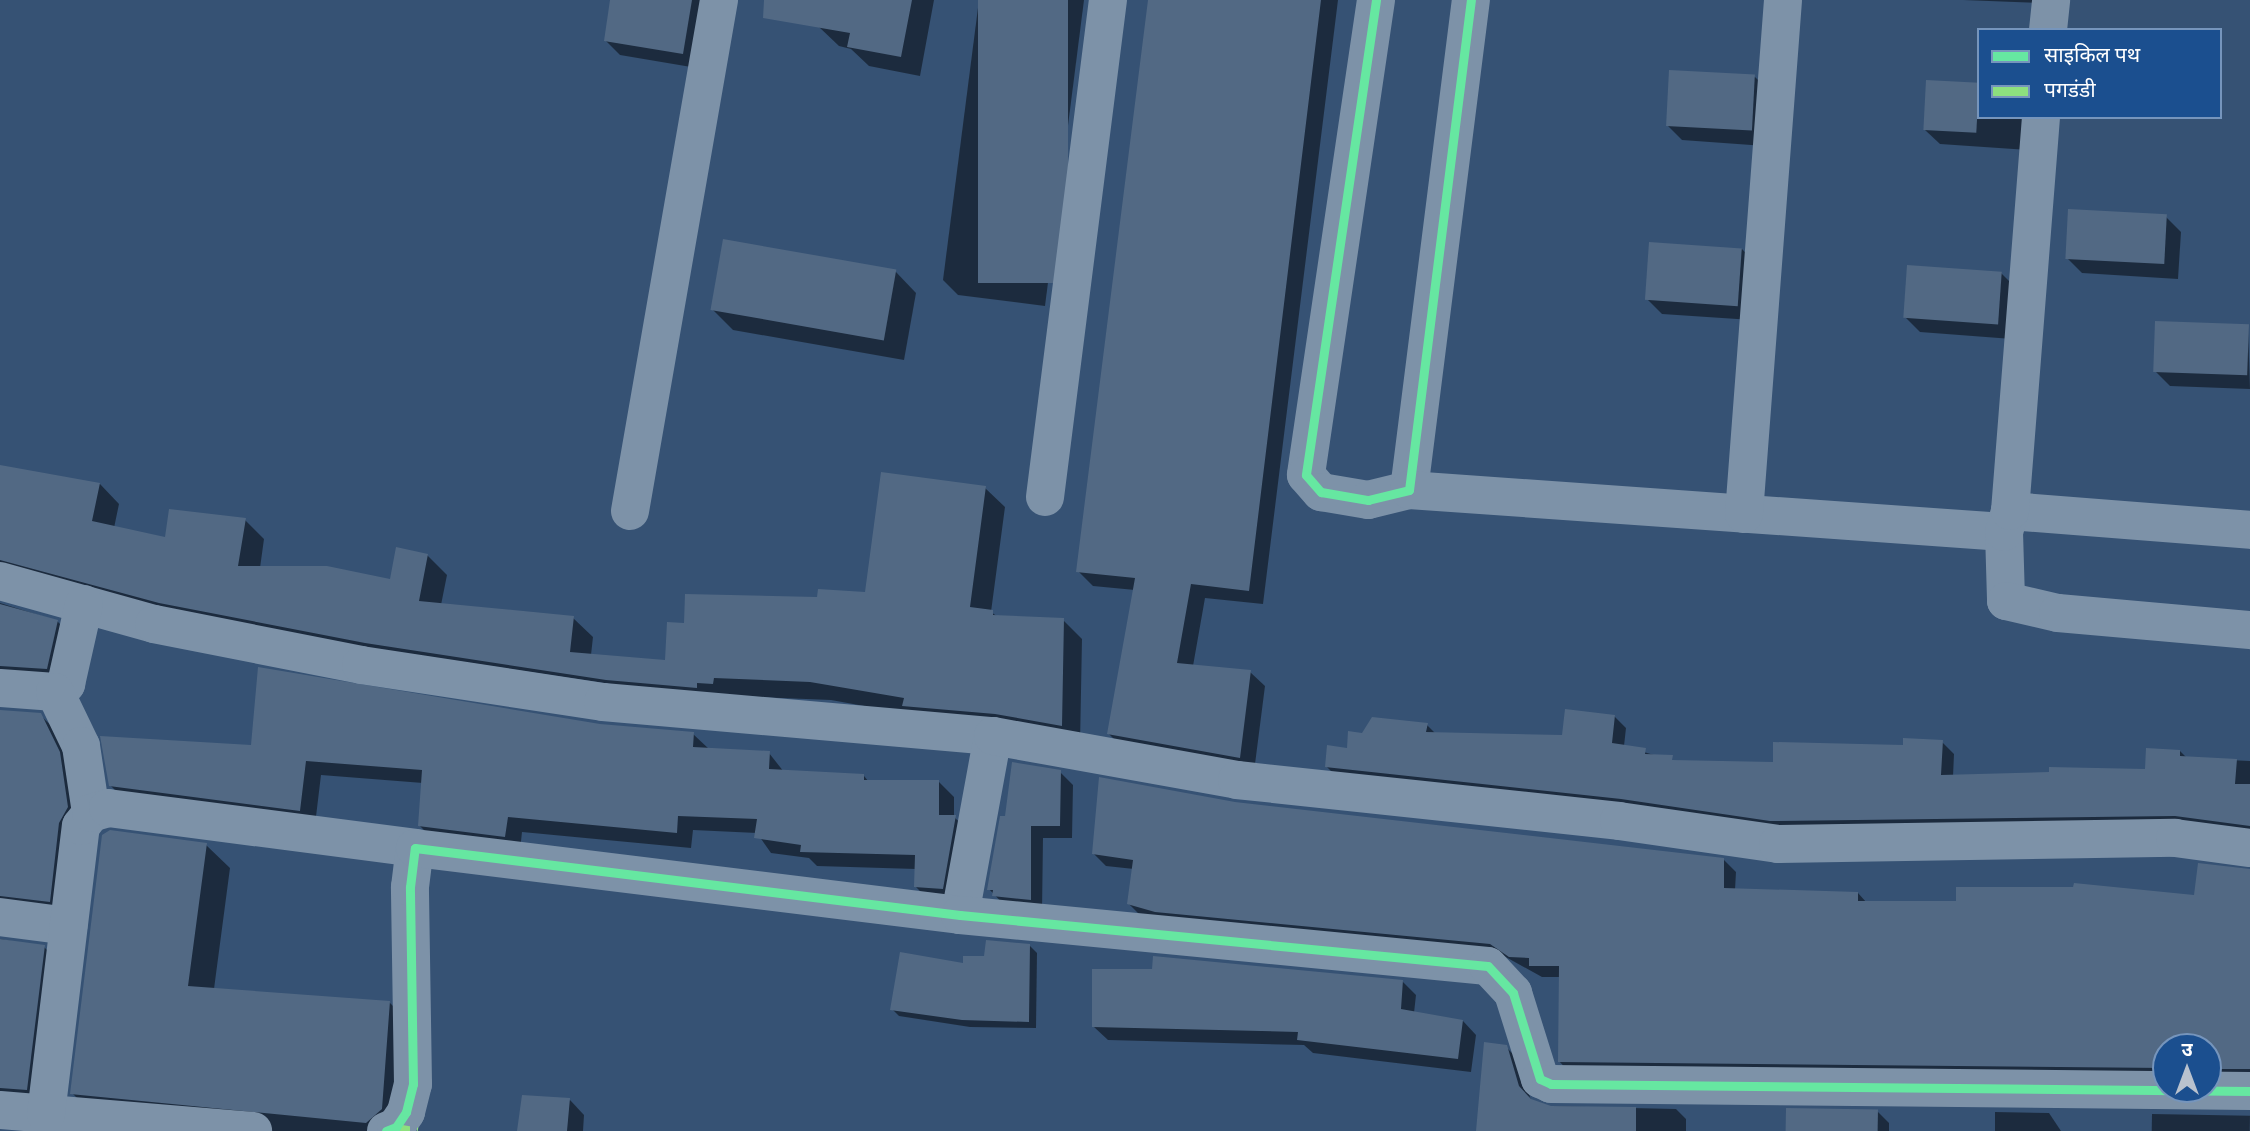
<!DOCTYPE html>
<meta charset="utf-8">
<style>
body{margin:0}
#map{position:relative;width:2250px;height:1131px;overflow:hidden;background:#365274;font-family:"Public Sans","Noto Sans Devanagari",sans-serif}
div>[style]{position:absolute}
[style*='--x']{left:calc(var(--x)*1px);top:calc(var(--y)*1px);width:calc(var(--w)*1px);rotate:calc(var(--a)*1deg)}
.shadow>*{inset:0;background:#0007;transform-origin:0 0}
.building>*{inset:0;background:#526984;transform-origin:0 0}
.minor>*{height:38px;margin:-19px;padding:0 19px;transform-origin:19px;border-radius:19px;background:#7d92a8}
.quiet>*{height:7px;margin-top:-3.5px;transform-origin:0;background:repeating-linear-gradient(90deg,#8de07e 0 14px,transparent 0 21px)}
.cycleway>*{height:9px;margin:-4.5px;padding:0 4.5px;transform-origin:4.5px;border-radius:4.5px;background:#66e7a1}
span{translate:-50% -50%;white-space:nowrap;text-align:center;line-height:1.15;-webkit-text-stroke:7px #1b4f8f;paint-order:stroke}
.legend{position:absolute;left:1977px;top:28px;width:245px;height:91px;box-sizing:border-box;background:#1b4f8f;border:2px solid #7695bc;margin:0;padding:9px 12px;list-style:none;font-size:21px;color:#fff}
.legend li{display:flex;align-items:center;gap:14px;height:35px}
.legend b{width:35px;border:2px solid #7695bc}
.north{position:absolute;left:2152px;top:1033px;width:70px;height:70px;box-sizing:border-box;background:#1b4f8f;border:2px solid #7695bc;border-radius:50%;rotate:0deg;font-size:19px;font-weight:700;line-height:28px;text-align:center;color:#fff}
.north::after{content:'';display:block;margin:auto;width:24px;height:32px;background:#b9c2ce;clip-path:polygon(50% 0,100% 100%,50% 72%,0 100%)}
</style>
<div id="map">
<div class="shadow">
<div style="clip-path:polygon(612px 0,709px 0,697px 68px,620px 55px,605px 40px)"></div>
<div style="clip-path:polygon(813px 0,934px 0,920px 76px,869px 66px,851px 49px,839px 46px,819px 27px)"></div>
<div style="clip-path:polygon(979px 0,1084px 0,1045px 306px,958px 295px,943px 280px)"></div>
<div style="clip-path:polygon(1149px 0,1338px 0,1263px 604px,1205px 598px,1193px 666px,1250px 672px,1265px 686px,1254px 772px,1123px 748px,1109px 734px,1135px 590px,1093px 586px,1078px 571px)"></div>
<div style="clip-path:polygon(1963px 0,2043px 0,2043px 3px)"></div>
<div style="clip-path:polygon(1755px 77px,1769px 91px,1765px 146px,1682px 140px,1667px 125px)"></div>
<div style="clip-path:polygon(1979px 117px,2029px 117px,2028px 150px,1940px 144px,1925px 130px)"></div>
<div style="clip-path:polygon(2166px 217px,2181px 232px,2178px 279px,2082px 273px,2067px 258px)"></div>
<div style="clip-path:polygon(1742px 249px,1756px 264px,1752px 320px,1662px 314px,1648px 300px)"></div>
<div style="clip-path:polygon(895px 271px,916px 293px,904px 360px,733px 330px,712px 309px)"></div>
<div style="clip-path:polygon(2001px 273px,2016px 288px,2012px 339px,1920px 332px,1905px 317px)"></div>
<div style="clip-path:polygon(2248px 327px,2250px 389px,2170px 386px,2155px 371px)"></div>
<div style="clip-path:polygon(0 466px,100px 484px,119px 504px,114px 528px,166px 539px,245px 520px,264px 539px,260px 568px,391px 581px,427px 555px,447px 575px,441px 605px,573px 618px,593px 637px,591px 655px,666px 662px,686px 625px,819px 598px,867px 594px,985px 488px,1005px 507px,991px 612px,998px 617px,1063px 620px,1082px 639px,1080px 745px,831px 700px,733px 696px,732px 702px,0 593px)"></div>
<div style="clip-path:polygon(0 603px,57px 621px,77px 641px,66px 688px,0 701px)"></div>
<div style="clip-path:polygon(0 712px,40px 715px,60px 734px,79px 773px,69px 920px,0 930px)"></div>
<div style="clip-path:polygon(1614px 716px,1626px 728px,1624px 746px,1677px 762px,1775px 764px,1942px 742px,1954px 754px,1953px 777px,2147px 771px,2180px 751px,2187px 758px,2250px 761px,2250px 838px,1783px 832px,1339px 779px,1327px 767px,1349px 750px,1427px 725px,1436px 734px,1564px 736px)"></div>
<div style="clip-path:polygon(600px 725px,693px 734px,709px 749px,769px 753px,784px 772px,864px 776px,869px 782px,939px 782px,954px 797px,954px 817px,970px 832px,957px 903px,931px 902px,916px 887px,916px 869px,817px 866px,809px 858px,771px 853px,757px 833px,693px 830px,691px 848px,522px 832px,520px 851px,435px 841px,420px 826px,423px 783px,321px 775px,315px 825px,126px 801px,111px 786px,253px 747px)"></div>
<div style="clip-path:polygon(1060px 772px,1073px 785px,1072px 838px,1043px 838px,1042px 912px,1007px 908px,989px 889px,1006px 818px)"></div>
<div style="clip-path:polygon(1234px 803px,1724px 860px,1736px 872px,1735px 890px,1858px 893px,1867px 903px,2195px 897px,2250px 871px,2250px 1080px,2208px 1080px,2208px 1047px,2166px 1047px,2166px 1079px,1571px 1074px,1559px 1061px,1560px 977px,1542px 977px,1504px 956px,1141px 916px,1129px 904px,1134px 869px,1106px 866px,1094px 854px)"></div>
<div style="clip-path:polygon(206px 845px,230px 868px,214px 989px,389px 1002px,413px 1026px,405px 1131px,238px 1131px,96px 1117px,72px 1093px)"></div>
<div style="clip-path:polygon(0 939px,44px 947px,63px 966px,46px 1109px,0 1112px)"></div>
<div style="clip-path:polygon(1029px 945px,1037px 953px,1036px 1028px,970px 1027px,899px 1016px,892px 1009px,985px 957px)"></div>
<div style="clip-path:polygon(1402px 981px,1416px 995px,1414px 1013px,1463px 1021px,1476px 1035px,1471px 1072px,1313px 1053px,1304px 1045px,1108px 1040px,1094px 1027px)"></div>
<div style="clip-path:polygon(1506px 1047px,1517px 1058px,1531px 1100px,1541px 1106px,1676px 1109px,1686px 1119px,1686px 1131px,1477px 1131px)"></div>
<div style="clip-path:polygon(570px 1100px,584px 1115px,583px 1131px,519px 1131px)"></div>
<div style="clip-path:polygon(1877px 1111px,1889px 1123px,1889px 1131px,1788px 1131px)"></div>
<div style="clip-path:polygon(1995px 1112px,2049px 1113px,2061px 1131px,1995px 1131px)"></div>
<div style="left:2152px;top:1114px;width:98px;height:17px;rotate:1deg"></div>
</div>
<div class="building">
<div style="clip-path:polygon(610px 0,692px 0,683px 54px,604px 41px)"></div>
<div style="clip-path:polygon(764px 0,912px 0,901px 57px,847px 47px,850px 33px,763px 18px)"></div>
<div style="left:978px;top:0;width:90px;height:283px"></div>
<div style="clip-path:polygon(1148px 0,1321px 0,1249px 591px,1191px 584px,1177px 663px,1251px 670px,1240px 758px,1107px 734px,1135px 578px,1076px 572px)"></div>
<div style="left:1669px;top:70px;width:86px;height:56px;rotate:3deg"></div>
<div style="left:1926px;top:80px;width:53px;height:50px;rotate:3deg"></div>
<div style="left:2068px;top:209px;width:99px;height:50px;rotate:3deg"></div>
<div style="left:723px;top:239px;width:176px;height:72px;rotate:10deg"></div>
<div style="left:1649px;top:242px;width:93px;height:58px;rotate:4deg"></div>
<div style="left:1907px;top:265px;width:95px;height:53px;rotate:4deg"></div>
<div style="left:2155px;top:321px;width:94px;height:51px;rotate:2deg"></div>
<div style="clip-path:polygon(0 465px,100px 483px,92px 521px,165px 537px,169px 509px,246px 518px,238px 566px,327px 566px,390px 579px,396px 547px,428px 554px,419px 601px,574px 616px,570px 652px,665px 660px,667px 622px,684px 623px,685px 594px,817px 597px,818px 589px,865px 592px,881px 472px,986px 486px,970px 607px,993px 610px,993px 615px,1064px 618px,1062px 726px,995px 714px,902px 706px,904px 698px,810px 682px,714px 678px,713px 684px,697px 683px,697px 688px,606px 680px,365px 643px,159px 603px,0 560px)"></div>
<div style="clip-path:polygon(0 604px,58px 620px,47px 669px,0 666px)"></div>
<div style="clip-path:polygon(258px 667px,600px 724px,694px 732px,693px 747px,770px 751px,769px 769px,864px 774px,864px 780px,939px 780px,939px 815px,956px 815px,943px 889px,914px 887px,915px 855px,800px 852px,801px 845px,754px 838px,757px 819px,678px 816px,677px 833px,508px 817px,505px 837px,418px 826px,422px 770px,306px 761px,300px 811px,109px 786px,100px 736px,251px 745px)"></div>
<div style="clip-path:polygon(1565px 709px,1615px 715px,1612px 743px,1646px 748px,1645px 754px,1673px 755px,1672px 760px,1773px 762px,1773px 742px,1903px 745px,1903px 738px,1943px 740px,1941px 775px,2049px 772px,2049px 767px,2145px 769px,2146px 748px,2180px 750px,2180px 756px,2237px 759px,2235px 784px,2250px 784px,2250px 826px,2175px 816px,1770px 821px,1621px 799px,1325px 767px,1327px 745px,1347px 748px,1348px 731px,1362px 733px,1372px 717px,1428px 723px,1426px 732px,1562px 735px)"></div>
<div style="clip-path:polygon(0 710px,41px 713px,60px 752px,68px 807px,59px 823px,50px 902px,0 896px)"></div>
<div style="clip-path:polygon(1012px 762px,1061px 770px,1060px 826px,1031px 826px,1031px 900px,992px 896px,993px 890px,987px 890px,1000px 816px,1005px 816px)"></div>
<div style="clip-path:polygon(1099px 777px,1235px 802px,1724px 858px,1724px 888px,1858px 892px,1858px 901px,1956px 901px,1956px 887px,2073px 887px,2074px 883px,2194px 895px,2198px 863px,2250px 869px,2250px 1069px,2208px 1069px,2208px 1047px,2166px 1047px,2166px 1068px,1558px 1062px,1559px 966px,1529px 966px,1529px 958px,1509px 957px,1490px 944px,1155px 912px,1127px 904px,1133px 860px,1092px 854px)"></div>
<div style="clip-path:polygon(110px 830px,207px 843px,188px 986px,390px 1001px,382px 1109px,366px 1123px,70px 1094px,102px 835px)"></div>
<div style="clip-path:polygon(0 939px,45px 945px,27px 1090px,0 1088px)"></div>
<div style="clip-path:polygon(986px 940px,1030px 944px,1029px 1022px,962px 1020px,890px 1010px,900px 952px,963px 963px,963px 956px,984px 956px)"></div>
<div style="clip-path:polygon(1153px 956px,1403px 980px,1401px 1009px,1463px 1020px,1458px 1059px,1297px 1040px,1298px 1032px,1092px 1027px,1092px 969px,1152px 969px)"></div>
<div style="clip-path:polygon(1484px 1042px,1507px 1045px,1519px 1086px,1531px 1099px,1551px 1106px,1636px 1107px,1636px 1131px,1476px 1131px)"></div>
<div style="clip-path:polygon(522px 1095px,570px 1098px,567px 1131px,517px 1131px)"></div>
<div style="left:1786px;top:1108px;width:92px;height:23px;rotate:1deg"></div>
</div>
<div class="minor">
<div style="--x:1376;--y:0;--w:480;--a:98.4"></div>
<div style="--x:1306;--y:475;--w:23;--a:49"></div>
<div style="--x:1321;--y:492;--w:48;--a:9.7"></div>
<div style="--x:1368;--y:500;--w:42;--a:-13.7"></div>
<div style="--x:1409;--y:490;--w:494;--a:-82.8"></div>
<div style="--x:2048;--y:30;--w:30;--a:-84"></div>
<div style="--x:1409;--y:490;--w:596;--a:4.04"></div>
<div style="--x:2004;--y:532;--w:69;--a:88.3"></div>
<div style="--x:2006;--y:601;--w:53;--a:13"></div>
<div style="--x:2058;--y:613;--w:193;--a:5.1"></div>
<div style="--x:1045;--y:497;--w:501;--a:-82.78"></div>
<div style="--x:630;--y:511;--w:519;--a:-80.12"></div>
<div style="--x:2010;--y:511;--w:241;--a:4.5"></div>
<div style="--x:1744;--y:514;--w:515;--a:-85.66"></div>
<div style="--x:2004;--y:532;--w:22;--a:-74"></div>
<div style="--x:2010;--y:511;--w:395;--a:-85.5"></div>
<div style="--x:0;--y:581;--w:160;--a:15.6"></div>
<div style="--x:154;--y:624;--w:211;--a:11.2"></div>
<div style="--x:361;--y:665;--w:245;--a:8.7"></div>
<div style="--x:603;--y:702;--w:391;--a:5"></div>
<div style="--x:0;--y:688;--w:55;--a:4.2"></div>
<div style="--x:55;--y:692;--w:14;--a:-36"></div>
<div style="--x:66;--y:684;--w:82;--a:-77.3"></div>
<div style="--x:55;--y:692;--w:60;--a:64.3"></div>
<div style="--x:81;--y:746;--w:68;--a:81.5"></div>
<div style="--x:960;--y:915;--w:182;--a:-79.6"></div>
<div style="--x:993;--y:736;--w:248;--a:10.2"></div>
<div style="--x:1237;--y:780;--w:384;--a:6.1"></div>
<div style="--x:1619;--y:821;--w:161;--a:8.2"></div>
<div style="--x:1778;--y:844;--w:397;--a:-0.9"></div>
<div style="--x:2175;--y:838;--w:76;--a:7.6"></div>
<div style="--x:0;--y:917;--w:69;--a:7.5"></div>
<div style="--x:0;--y:1110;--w:254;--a:4.7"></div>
<div style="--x:46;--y:1114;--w:290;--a:-83.1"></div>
<div style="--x:81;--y:826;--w:16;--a:-52"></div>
<div style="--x:91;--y:813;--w:18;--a:-16"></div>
<div style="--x:108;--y:808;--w:310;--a:7.4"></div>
<div style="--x:386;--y:1131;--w:11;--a:-22"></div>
<div style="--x:396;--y:1127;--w:18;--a:-56"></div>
<div style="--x:406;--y:1112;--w:29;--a:-76"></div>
<div style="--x:413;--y:1084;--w:197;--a:-90.9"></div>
<div style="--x:410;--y:887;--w:39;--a:-83"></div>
<div style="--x:415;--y:848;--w:549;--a:7.01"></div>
<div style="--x:960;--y:915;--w:530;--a:5.52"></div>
<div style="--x:1488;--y:966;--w:37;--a:47"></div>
<div style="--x:1513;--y:993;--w:90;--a:72.6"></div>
<div style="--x:1540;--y:1079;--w:12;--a:24"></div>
<div style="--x:1551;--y:1084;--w:699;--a:0.57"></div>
</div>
<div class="quiet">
<div style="--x:396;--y:1127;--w:22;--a:10"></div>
</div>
<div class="cycleway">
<div style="--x:1376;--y:0;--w:480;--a:98.4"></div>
<div style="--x:1306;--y:475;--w:23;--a:49"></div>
<div style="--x:1321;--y:492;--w:48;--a:9.7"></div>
<div style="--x:1368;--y:500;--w:42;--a:-13.7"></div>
<div style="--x:1409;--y:490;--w:494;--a:-82.8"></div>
<div style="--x:386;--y:1131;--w:11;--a:-22"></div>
<div style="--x:396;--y:1127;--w:18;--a:-56"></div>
<div style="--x:406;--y:1112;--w:29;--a:-76"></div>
<div style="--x:413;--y:1084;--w:197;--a:-90.9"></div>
<div style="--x:410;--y:887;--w:39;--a:-83"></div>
<div style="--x:415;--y:848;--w:549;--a:7.01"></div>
<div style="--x:960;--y:915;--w:530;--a:5.52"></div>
<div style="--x:1488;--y:966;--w:37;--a:47"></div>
<div style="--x:1513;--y:993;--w:90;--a:72.6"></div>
<div style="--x:1540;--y:1079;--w:12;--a:24"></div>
<div style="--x:1551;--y:1084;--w:699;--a:0.57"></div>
</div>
<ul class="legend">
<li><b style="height:9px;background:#66e7a1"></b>साइकिल पथ</li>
<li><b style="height:9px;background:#8de07e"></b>पगडंडी</li>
</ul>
<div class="north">उ</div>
</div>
